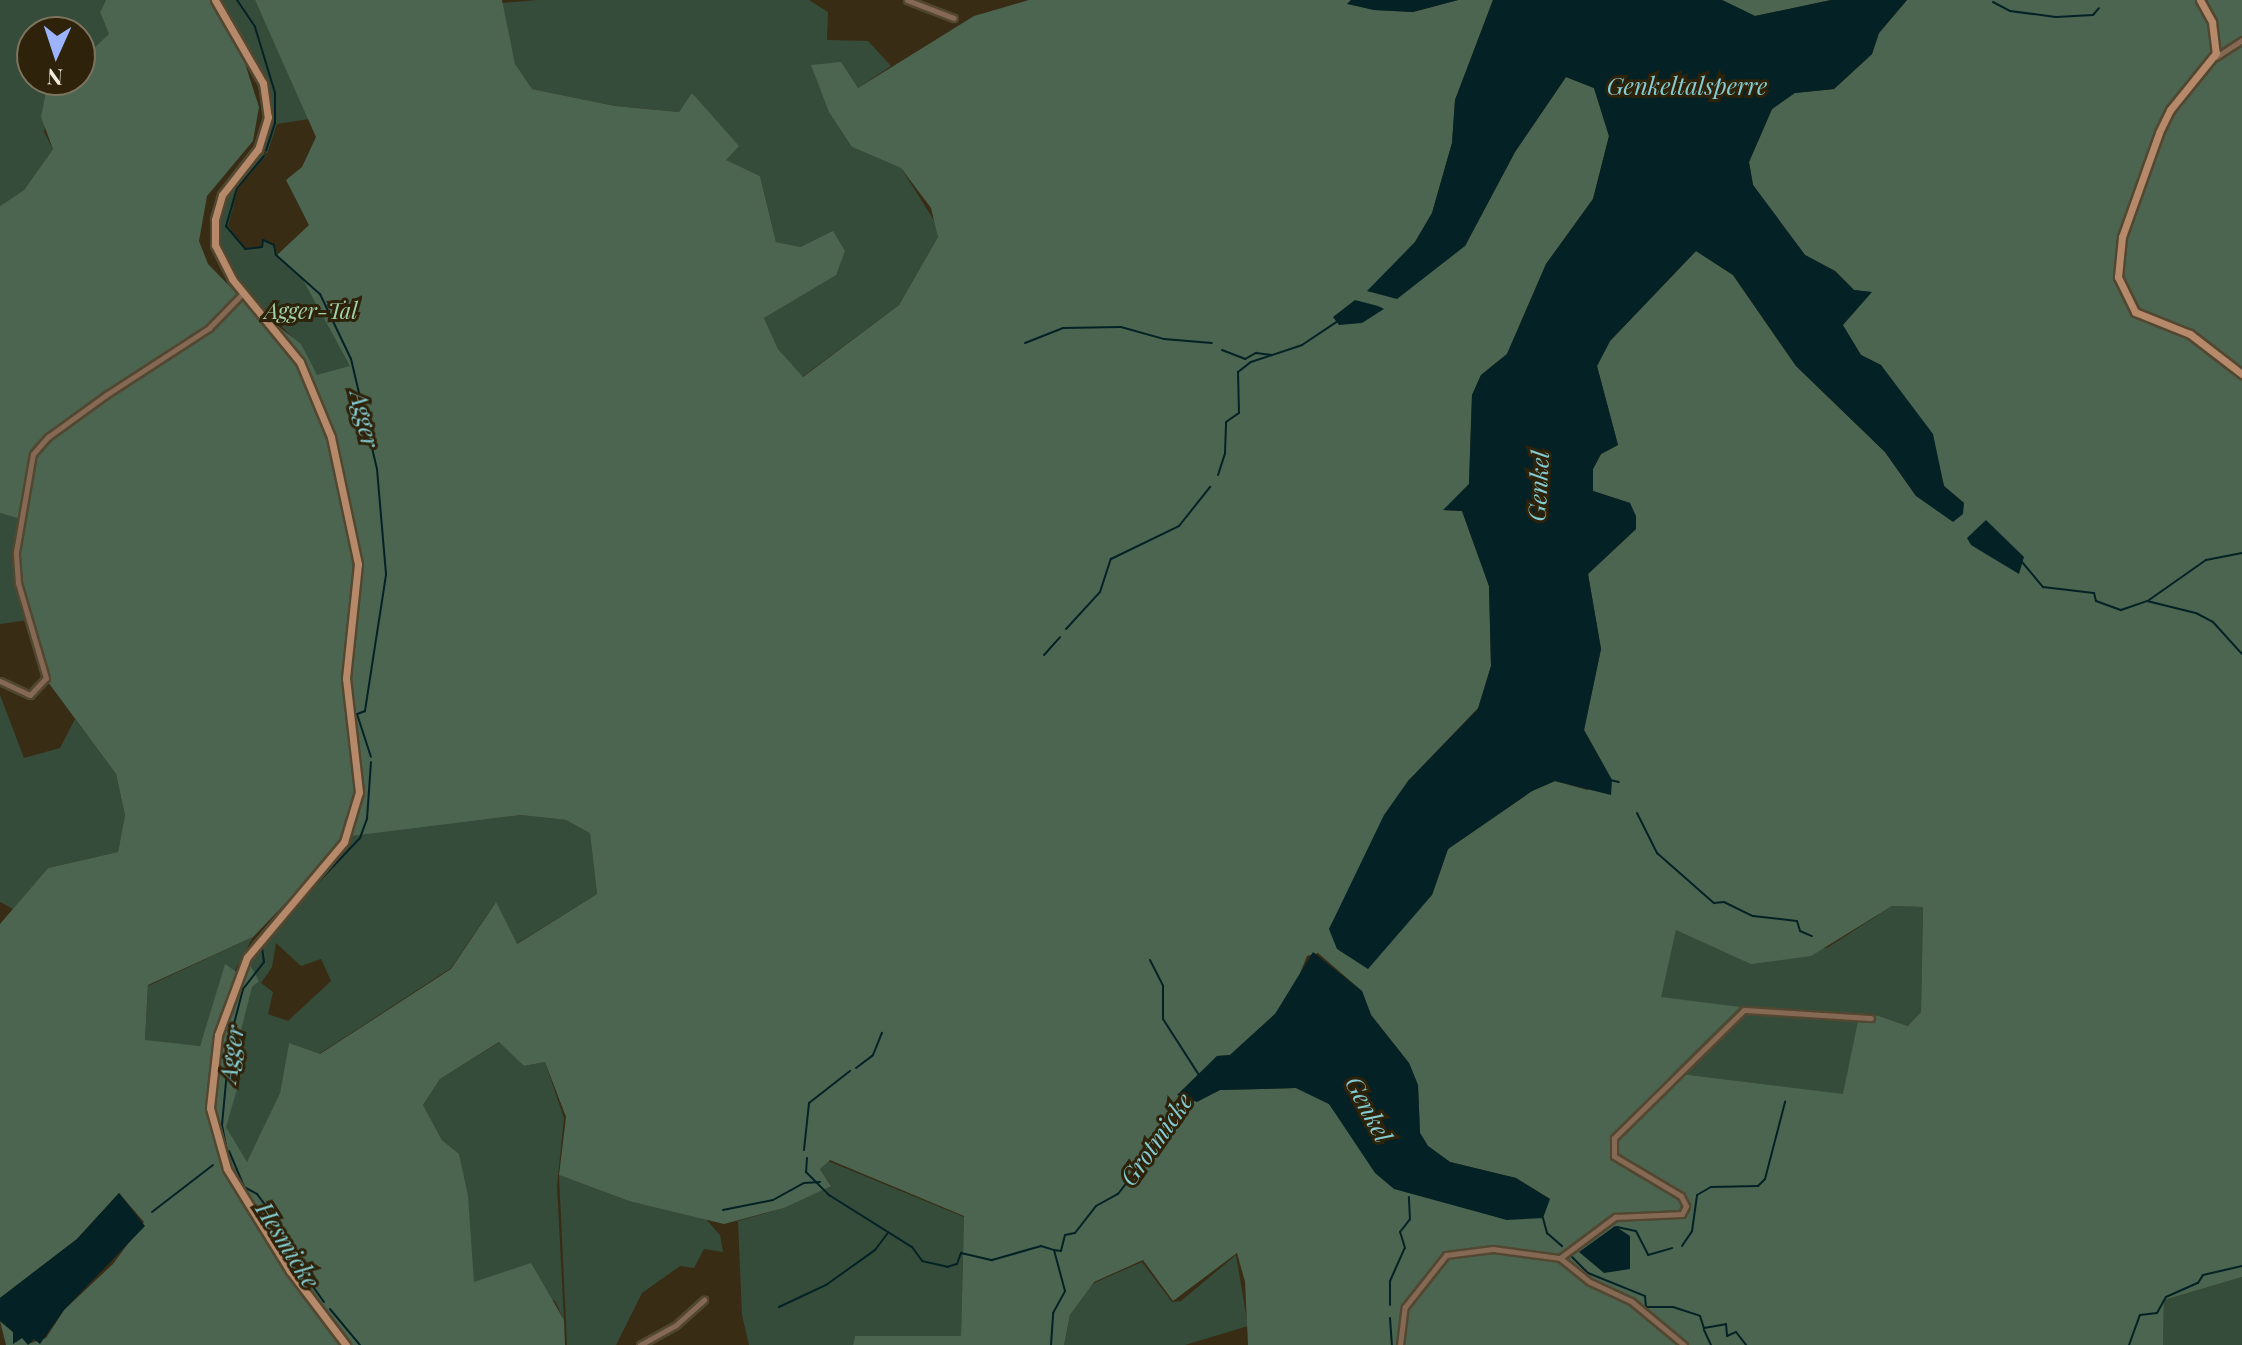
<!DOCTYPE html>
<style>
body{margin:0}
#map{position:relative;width:2242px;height:1345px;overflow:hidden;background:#382c14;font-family:"Playfair Display",serif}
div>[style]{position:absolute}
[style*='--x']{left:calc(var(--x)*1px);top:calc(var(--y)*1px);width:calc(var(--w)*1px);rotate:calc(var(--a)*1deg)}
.green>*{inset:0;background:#354c3a}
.forest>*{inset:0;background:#4c6551}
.water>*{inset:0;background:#042225}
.stream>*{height:2px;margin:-1px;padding:0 1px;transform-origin:1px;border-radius:1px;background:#042225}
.roads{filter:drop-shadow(2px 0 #524730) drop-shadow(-2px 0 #524730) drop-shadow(0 2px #524730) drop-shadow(0 -2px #524730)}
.street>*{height:5px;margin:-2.5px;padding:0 2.5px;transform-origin:2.5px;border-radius:2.5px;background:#856955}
.secondary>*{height:7px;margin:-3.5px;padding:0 3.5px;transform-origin:3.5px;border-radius:3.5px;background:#b6896a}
span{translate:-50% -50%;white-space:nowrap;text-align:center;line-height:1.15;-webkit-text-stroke:6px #2e230a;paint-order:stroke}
.park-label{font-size:22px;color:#a0d1ab;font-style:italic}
.water-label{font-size:24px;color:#83ccd4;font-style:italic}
.north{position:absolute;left:16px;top:16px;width:80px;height:80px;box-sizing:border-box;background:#2e230a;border:2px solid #7d735e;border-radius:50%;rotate:183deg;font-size:22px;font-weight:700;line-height:32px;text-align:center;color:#f3ebdd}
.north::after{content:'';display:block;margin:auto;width:28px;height:36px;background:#9cb4fd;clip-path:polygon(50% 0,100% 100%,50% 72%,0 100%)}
</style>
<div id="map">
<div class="green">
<div style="clip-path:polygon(0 0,106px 0,100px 12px,109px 34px,80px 61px,80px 32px,32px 32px,32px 80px,60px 80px,50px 89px,44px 132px,53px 149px,24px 190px,0 206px)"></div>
<div style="clip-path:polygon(216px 0,255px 0,309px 119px,277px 124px,267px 154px,263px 149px,271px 112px,269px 92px)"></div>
<div style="clip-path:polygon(537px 0,809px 0,828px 12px,827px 40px,868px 41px,891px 66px,858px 88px,852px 147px,901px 168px,937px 225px,938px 237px,899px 305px,802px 377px,778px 349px,764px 318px,836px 274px,801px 247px,776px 242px,760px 176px,725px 160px,693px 93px,679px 112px,615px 106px,532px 89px,515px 65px,502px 3px)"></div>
<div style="clip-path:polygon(evenodd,261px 151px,266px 156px,238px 188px,228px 226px,245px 248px,261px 247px,262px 239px,275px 245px,277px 255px,299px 271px,358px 347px,365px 832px,521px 815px,566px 820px,590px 832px,597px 894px,516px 944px,495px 903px,451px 968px,319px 1054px,289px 1044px,280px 1093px,247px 1163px,226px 1127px,231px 998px,254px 949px,313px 880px,319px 378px,293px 338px,232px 275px,218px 241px,224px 199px,261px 151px,276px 943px,301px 966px,321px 959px,331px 981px,288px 1021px,268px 1014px,273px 992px,261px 983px,272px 967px,276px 943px)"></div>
<div style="clip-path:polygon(0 513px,19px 518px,14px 553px,28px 620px,0 624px)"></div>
<div style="clip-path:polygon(0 695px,24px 758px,60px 748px,75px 719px,116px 774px,125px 815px,118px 852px,48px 868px,13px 909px,0 902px)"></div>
<div style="clip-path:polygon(1892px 906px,1923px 907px,1921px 1012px,1909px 1026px,1876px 1015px,1844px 1095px,1673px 1073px,1660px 997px,1676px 929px,1827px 948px)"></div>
<div style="clip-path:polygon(253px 937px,234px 972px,225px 965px,200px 1046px,145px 1041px,148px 986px)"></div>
<div style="clip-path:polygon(500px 1042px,524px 1066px,545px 1062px,564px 1118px,557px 1186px,564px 1320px,555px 1301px,474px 1282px,459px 1154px,442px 1140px,423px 1105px,440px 1079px)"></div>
<div style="clip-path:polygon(828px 1161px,964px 1217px,961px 1336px,855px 1336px,853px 1345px,749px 1345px,742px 1315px,738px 1221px,784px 1208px,831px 1185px,820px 1169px)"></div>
<div style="clip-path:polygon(559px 1175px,629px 1201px,704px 1217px,720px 1235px,723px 1252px,704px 1249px,694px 1268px,680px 1266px,642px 1293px,616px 1345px,567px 1345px)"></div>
<div style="clip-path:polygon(1236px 1255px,1248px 1326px,1185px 1345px,1064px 1345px,1070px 1315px,1092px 1284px,1142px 1262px,1172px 1302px,1181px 1301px)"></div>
<div style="clip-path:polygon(2242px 1277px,2242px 1345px,2163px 1345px,2164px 1300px)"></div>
</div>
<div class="forest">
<div style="clip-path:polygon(evenodd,106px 0,210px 0,242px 54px,259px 107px,253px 141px,207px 196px,199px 241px,208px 264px,288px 346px,306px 385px,290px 344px,270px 320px,301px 344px,317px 375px,350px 366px,302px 278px,277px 255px,309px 225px,286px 180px,302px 167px,316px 137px,255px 0,502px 0,515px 64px,532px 89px,615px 106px,679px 112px,692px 93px,739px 146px,726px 160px,760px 176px,776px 242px,801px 247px,833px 231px,845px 251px,836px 275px,764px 318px,778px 349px,803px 377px,899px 305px,938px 237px,931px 208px,901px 168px,852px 147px,829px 112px,811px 65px,841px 62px,858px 88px,974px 16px,1029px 0,1351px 0,1348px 3px,1374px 10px,1413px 12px,1458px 0,1493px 0,1455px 100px,1452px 143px,1432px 213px,1415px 242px,1368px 291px,1465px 246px,1515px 152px,1566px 77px,1594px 88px,1609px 136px,1593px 199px,1546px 264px,1507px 354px,1481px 375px,1472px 395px,1469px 484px,1444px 510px,1462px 511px,1489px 586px,1491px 666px,1478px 708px,1408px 781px,1329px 929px,1432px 895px,1448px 849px,1532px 791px,1555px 781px,1587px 790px,1612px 780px,1584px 730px,1601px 649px,1588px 574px,1636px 529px,1630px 503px,1593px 491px,1593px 469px,1601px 454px,1618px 445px,1597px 366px,1610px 341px,1696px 251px,1733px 275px,1796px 366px,1885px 452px,1916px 496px,1964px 503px,1944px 486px,1939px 469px,1881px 365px,1861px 355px,1842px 325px,1871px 292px,1854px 290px,1835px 271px,1805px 255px,1753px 185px,1749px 162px,1772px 109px,1794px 93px,1834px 89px,1872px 54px,1879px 33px,1907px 0,2242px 0,2242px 1277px,2164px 1300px,2163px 1345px,1248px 1345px,1245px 1282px,1237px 1253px,1173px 1301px,1143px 1260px,1094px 1282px,1070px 1315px,1064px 1345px,853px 1345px,855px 1336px,961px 1336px,964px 1216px,830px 1160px,820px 1169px,831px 1186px,784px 1208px,724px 1224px,629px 1201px,559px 1175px,566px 1117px,545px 1062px,524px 1066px,499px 1042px,440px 1079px,423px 1105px,442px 1140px,459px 1154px,468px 1196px,474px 1282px,531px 1263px,564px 1320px,565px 1345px,6px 1345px,0 1321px,13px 1332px,16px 1342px,22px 1337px,28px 1344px,46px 1338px,64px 1310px,113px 1264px,144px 1222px,119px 1193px,77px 1239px,0 1298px,0 924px,48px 868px,118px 852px,125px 815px,116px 774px,48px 682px,20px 582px,21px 519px,0 513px,0 206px,24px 190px,53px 149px,41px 117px,46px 92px,60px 80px,80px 80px,80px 61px,109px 34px,100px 12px,106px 0,521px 815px,566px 820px,590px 833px,597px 894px,517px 944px,496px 902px,451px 969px,320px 1054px,289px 1043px,280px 1093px,247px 1162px,226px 1127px,244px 1065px,241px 1030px,252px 987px,259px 981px,246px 958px,238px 973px,225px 964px,200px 1046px,145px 1040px,148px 985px,253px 937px,350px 836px,521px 815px,106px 0,1892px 906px,1923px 907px,1921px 1012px,1908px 1026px,1876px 1015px,1875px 1020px,1858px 1021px,1843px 1094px,1673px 1073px,1740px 1007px,1661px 997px,1676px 930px,1751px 964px,1811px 956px,1892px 906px,106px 0,1318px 953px,1362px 991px,1371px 1015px,1409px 1063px,1418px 1085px,1420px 1133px,1428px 1146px,1450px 1162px,1516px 1178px,1550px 1199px,1507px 1220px,1428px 1196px,1346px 1127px,1329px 1104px,1296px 1088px,1220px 1090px,1197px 1101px,1181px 1095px,1217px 1056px,1230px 1055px,1275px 1014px,1294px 988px,1307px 956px,1318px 953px)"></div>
<div style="clip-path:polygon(1722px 0,1831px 0,1755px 16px)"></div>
</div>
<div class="water">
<div style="clip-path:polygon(1351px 0,1458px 0,1413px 12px,1374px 10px,1347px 4px)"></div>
<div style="clip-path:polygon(1493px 0,1722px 0,1755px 16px,1831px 0,1907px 0,1879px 33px,1872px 54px,1834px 89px,1795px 93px,1772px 109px,1749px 162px,1753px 185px,1805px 255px,1835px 271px,1854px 290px,1872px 292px,1843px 325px,1861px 355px,1881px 365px,1933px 434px,1944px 486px,1964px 503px,1963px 514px,1953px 522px,1916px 496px,1885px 452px,1796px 366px,1733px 275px,1696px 251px,1610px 341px,1597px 366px,1618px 445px,1601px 454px,1593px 469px,1593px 491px,1630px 503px,1636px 516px,1636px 529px,1588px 574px,1601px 649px,1584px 730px,1612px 780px,1611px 795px,1555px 781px,1532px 791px,1448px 849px,1432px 895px,1368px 969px,1337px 949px,1329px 929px,1384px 815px,1408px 781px,1478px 709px,1491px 666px,1489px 586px,1462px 511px,1443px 510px,1469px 484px,1472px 395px,1481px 375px,1507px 354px,1546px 264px,1593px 199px,1609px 136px,1594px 88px,1566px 77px,1515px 152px,1465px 246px,1397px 299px,1367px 291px,1415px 242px,1432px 213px,1452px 143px,1455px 100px)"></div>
<div style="clip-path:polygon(1355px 300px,1378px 306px,1384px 309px,1362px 323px,1339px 325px,1333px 317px)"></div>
<div style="clip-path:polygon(1986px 520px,2024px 557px,2019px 574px,1971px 545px,1967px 538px)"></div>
<div style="clip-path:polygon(1313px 952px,1362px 991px,1371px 1015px,1409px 1063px,1418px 1085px,1420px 1133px,1428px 1146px,1450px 1162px,1516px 1178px,1550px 1199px,1543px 1218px,1507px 1220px,1394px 1189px,1375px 1173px,1329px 1104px,1296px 1088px,1220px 1090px,1197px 1102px,1177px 1095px,1217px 1056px,1230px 1055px,1275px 1014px)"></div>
<div style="clip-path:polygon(119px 1193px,145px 1226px,64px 1310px,40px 1344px,34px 1339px,28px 1345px,22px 1338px,13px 1344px,13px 1332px,0 1321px,0 1298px,77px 1239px)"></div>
<div style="clip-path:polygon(1615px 1226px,1630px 1236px,1630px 1269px,1604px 1273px,1579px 1252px)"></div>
</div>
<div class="stream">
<div style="--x:237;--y:0;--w:32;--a:56"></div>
<div style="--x:255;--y:27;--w:69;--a:73.1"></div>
<div style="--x:275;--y:93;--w:30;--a:90"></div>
<div style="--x:275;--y:123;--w:29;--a:108"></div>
<div style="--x:1993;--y:2;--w:19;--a:28"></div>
<div style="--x:2010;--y:11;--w:46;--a:7.4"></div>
<div style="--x:2056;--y:17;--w:37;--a:-3"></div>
<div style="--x:2093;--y:15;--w:9;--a:-49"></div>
<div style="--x:264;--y:156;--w:42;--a:130.2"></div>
<div style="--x:237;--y:188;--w:40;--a:106"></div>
<div style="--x:226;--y:226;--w:30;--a:50"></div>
<div style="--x:245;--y:249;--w:17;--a:-7"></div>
<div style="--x:262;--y:247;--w:7;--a:-82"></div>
<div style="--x:263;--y:240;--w:12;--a:24"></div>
<div style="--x:274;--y:245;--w:10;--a:79"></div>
<div style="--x:276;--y:255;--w:59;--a:41.6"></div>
<div style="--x:320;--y:294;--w:72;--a:64.5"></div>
<div style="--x:351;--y:359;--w:113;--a:76.7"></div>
<div style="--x:377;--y:469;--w:106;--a:85.1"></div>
<div style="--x:386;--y:575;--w:138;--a:98.8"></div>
<div style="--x:365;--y:711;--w:9;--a:159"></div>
<div style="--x:357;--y:714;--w:45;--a:72"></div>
<div style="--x:1025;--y:343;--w:41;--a:-21.5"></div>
<div style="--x:1063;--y:328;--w:58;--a:-1"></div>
<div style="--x:1121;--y:327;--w:45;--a:15.6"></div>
<div style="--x:1164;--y:339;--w:48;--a:4.8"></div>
<div style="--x:1222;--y:350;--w:25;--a:21"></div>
<div style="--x:1245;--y:359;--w:13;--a:-29"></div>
<div style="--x:1256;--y:353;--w:16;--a:7"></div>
<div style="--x:1218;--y:475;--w:23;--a:-72"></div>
<div style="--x:1225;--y:453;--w:31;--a:-88"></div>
<div style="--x:1226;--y:422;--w:16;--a:-35"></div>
<div style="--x:1239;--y:413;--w:41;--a:-91.4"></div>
<div style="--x:1238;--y:372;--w:16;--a:-38"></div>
<div style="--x:1251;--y:362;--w:54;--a:-18.4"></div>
<div style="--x:1302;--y:345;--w:43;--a:-33.7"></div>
<div style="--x:2022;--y:562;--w:33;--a:50"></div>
<div style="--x:2043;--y:587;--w:51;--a:6.7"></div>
<div style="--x:2094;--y:593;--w:8;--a:76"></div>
<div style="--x:2096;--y:601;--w:27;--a:20"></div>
<div style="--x:2121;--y:610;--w:28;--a:-19"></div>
<div style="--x:2147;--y:601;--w:50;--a:13.8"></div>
<div style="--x:2196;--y:613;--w:19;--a:28"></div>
<div style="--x:2213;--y:622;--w:43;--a:47.8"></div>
<div style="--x:2149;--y:600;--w:70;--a:-35.1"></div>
<div style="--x:2206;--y:560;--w:37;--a:-11"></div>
<div style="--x:1066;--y:629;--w:50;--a:-47.4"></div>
<div style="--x:1100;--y:592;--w:35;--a:-72"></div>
<div style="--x:1111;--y:559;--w:76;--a:-25.9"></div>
<div style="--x:1179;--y:526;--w:50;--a:-51.5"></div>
<div style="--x:1044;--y:655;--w:24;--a:-48"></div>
<div style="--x:1610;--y:780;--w:9;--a:13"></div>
<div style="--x:1637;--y:813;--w:45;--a:63.4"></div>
<div style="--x:1657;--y:853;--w:76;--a:41.3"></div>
<div style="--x:1714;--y:903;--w:10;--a:-6"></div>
<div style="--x:1724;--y:902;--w:32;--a:26"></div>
<div style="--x:1753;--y:916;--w:44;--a:6.5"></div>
<div style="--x:1797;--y:921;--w:10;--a:73"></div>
<div style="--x:1800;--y:931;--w:13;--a:23"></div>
<div style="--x:284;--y:918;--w:110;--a:-46.5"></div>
<div style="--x:360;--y:838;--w:20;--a:-70"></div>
<div style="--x:367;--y:819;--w:57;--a:-86"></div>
<div style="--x:1150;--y:960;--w:29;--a:63"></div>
<div style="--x:1163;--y:986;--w:33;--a:90"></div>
<div style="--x:1163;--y:1019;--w:67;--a:57.3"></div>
<div style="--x:856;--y:1068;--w:21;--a:-37"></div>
<div style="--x:873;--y:1055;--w:24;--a:-68"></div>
<div style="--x:804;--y:1150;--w:47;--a:-83.9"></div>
<div style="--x:809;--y:1103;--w:52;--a:-38"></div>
<div style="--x:227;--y:1151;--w:26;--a:-101"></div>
<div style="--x:222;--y:1125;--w:86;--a:-84.7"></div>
<div style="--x:230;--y:1039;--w:52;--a:-75.4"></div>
<div style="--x:243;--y:989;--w:34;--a:-52"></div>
<div style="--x:264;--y:962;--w:15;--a:-98"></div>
<div style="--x:262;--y:947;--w:30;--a:-53"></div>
<div style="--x:229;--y:1151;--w:39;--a:67"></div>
<div style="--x:244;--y:1187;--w:15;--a:28"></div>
<div style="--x:257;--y:1194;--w:35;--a:53"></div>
<div style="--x:278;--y:1222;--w:50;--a:65"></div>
<div style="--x:299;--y:1267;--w:43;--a:54.5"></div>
<div style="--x:807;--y:1158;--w:14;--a:94"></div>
<div style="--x:806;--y:1172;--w:33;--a:45"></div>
<div style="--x:829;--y:1195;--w:98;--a:32.1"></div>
<div style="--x:912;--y:1247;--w:17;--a:54"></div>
<div style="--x:922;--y:1261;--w:26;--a:13"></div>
<div style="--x:947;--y:1267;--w:10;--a:-17"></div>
<div style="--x:957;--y:1264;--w:12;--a:-70"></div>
<div style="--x:961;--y:1253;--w:32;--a:13"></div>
<div style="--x:992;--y:1260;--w:51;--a:-15.9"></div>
<div style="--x:1041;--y:1246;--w:14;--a:17"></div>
<div style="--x:723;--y:1210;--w:51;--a:-11.3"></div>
<div style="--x:773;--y:1200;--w:35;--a:-29"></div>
<div style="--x:804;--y:1183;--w:16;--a:-4"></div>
<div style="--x:152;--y:1212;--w:77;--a:-37.6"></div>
<div style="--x:1543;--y:1218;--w:16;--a:75"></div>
<div style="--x:1547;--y:1233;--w:20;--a:41"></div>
<div style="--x:1617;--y:1227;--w:19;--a:12"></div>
<div style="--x:1636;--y:1231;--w:27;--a:63"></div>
<div style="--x:1648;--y:1255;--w:25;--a:-16"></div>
<div style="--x:1682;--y:1246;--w:18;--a:-56"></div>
<div style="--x:1692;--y:1231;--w:36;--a:-82"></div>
<div style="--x:1697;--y:1195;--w:16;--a:-30"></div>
<div style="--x:1711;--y:1187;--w:47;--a:-1.2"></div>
<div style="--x:1758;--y:1186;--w:10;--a:-45"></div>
<div style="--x:1765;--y:1179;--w:80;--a:-75.4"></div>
<div style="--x:1571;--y:1256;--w:24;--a:45"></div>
<div style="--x:1588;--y:1273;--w:61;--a:22"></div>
<div style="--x:1645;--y:1296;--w:11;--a:85"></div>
<div style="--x:1646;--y:1307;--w:27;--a:0"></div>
<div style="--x:1673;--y:1307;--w:28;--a:18"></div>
<div style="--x:1700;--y:1316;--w:13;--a:72"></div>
<div style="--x:1704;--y:1328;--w:22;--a:-10"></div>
<div style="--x:1726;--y:1324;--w:12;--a:85"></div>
<div style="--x:1727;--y:1336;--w:10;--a:-24"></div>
<div style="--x:1736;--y:1332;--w:16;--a:52"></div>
<div style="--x:1390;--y:1305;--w:24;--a:-90"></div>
<div style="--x:1390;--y:1281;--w:36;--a:-66"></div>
<div style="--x:1405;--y:1248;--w:17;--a:-107"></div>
<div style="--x:1400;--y:1232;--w:16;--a:-52"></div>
<div style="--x:1410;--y:1219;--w:22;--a:-93"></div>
<div style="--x:779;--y:1307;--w:52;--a:-25.1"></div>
<div style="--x:826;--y:1285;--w:60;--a:-35.5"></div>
<div style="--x:875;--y:1250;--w:21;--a:-53"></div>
<div style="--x:330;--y:1309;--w:47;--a:50.2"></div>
<div style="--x:1390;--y:1318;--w:27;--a:86"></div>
<div style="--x:1704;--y:1330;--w:17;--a:65"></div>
<div style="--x:1051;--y:1345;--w:32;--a:-86"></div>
<div style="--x:1053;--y:1313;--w:25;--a:-61"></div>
<div style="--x:1065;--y:1291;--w:42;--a:-105"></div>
<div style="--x:1054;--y:1250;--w:7;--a:8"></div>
<div style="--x:1061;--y:1251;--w:16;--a:-76"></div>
<div style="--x:1065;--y:1235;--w:10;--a:-11"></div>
<div style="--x:1075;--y:1233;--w:34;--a:-52"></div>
<div style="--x:1096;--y:1206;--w:25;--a:-29"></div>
<div style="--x:1118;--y:1194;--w:86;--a:-52.6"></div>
<div style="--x:1170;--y:1126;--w:18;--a:-84"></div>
<div style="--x:1172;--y:1108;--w:17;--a:-54"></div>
<div style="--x:2129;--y:1345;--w:32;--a:-70"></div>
<div style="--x:2140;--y:1315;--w:17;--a:-7"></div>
<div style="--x:2157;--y:1313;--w:18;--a:-61"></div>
<div style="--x:2166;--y:1297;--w:35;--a:-24"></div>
<div style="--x:2198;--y:1283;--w:9;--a:-58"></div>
<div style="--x:2203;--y:1275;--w:40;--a:-13"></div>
</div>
<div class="roads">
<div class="street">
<div style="--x:907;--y:0;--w:50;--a:21"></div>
<div style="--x:2216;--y:57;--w:31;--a:-33"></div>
<div style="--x:0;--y:681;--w:33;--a:25"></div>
<div style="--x:30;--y:695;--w:23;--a:-47"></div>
<div style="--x:46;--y:678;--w:99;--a:-106.4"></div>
<div style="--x:18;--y:583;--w:31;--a:-94"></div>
<div style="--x:16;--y:552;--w:99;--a:-80.2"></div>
<div style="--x:33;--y:454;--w:23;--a:-49"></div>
<div style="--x:48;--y:437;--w:72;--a:-35.9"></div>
<div style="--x:106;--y:395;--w:123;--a:-33"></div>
<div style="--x:209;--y:328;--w:49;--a:-45.8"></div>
<div style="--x:1560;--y:1258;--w:69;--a:-36.7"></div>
<div style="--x:1615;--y:1217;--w:67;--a:-2.6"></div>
<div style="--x:1682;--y:1214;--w:9;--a:-63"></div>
<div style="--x:1686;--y:1206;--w:11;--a:-117"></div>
<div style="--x:1681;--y:1196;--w:78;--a:-149.2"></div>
<div style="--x:1614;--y:1156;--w:18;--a:-90"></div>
<div style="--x:1614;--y:1138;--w:182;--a:-44.6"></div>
<div style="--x:1744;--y:1010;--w:127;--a:3.6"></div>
<div style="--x:1560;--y:1258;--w:38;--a:39"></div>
<div style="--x:1590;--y:1282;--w:45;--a:24.9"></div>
<div style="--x:1631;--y:1301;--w:69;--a:39.7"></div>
<div style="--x:640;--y:1345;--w:41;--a:-29.1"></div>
<div style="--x:676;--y:1325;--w:38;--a:-42"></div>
<div style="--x:1400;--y:1345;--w:38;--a:-83"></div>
<div style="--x:1405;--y:1307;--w:66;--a:-51.7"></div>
<div style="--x:1446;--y:1255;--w:47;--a:-7.3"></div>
<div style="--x:1493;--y:1249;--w:68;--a:7.7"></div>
</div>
<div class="secondary">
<div style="--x:215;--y:0;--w:96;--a:60"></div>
<div style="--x:263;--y:83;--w:34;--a:82"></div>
<div style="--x:268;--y:117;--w:34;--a:107"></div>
<div style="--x:258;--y:149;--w:58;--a:128"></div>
<div style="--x:222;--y:195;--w:26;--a:106"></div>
<div style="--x:215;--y:220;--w:25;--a:90"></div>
<div style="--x:215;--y:245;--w:38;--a:63"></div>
<div style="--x:232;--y:279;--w:107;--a:50.7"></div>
<div style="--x:300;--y:362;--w:81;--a:67.5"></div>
<div style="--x:331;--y:437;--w:130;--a:78"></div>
<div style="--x:358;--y:564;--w:115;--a:96"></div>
<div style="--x:346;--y:678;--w:115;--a:83.5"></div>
<div style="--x:359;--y:792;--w:52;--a:106.7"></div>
<div style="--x:344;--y:842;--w:150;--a:130.1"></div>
<div style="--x:247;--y:957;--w:83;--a:110.4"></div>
<div style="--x:218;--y:1035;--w:73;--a:96.3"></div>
<div style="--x:210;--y:1108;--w:63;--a:74.4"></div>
<div style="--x:227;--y:1169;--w:120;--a:58.3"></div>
<div style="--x:290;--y:1271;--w:93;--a:52.9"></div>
<div style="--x:2200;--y:0;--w:25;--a:61"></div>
<div style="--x:2212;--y:22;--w:31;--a:83"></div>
<div style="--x:2216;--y:53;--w:73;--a:128.9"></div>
<div style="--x:2170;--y:110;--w:25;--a:116"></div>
<div style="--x:2159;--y:133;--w:110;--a:109.6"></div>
<div style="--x:2122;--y:237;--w:40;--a:95.7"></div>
<div style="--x:2118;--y:277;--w:39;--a:64"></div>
<div style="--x:2135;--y:312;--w:59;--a:21.8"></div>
<div style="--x:2190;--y:334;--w:66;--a:37.6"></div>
</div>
</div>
<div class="park-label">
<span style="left:311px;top:311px">Agger-Tal</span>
</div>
<div class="water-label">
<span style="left:1687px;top:86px">Genkeltalsperre</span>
<span style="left:365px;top:419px;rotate:77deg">Agger</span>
<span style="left:1538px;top:486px;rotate:-87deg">Genkel</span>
<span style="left:231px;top:1054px;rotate:-82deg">Agger</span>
<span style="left:1369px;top:1109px;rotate:62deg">Genkel</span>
<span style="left:1156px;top:1139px;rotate:-55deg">Grotmicke</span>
<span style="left:288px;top:1245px;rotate:58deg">Hesmicke</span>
</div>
<div class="north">N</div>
</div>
